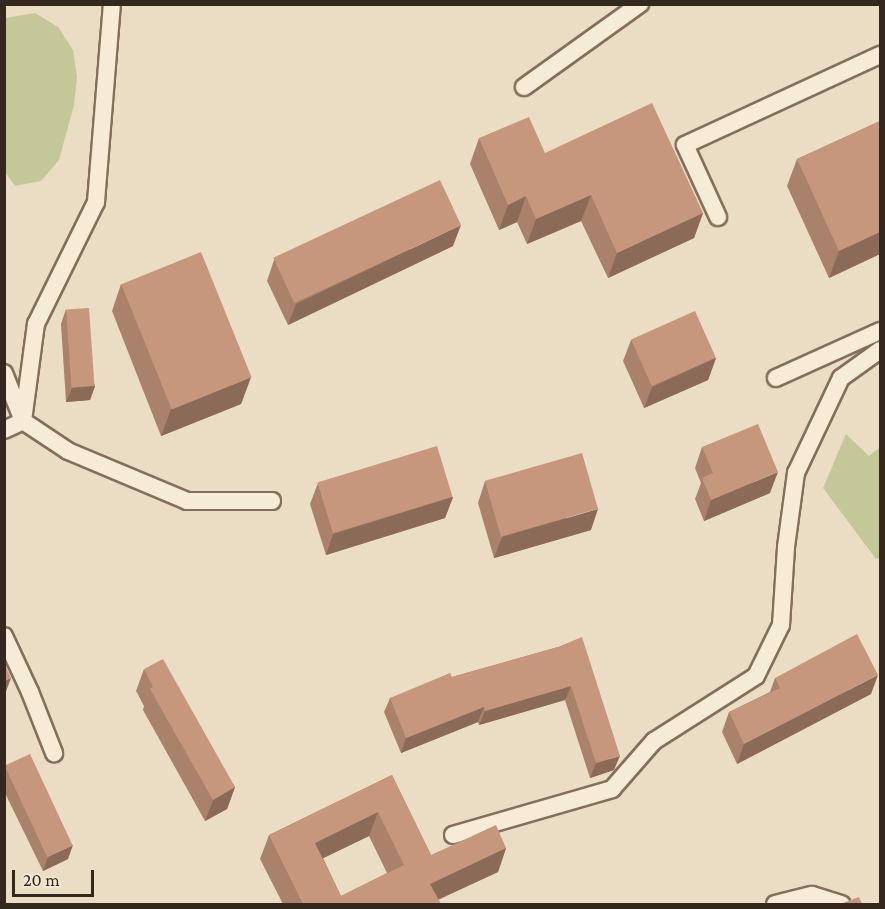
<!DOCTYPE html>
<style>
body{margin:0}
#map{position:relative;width:885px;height:909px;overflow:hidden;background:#eaddc3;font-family:"Crimson Pro",serif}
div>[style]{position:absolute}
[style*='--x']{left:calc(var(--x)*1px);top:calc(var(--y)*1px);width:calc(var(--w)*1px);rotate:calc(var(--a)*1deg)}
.green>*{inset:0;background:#c4c798}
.roads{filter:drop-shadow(2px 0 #836f5b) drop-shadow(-2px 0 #836f5b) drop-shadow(0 2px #836f5b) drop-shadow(0 -2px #836f5b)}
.lane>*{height:16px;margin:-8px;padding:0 8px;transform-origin:8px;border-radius:8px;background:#f6ebd6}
.wall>*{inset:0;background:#aa826b}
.shaded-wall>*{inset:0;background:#8b6a57}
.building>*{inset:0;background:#c6977c;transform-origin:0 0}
span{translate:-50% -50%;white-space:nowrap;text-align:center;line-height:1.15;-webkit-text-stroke:4.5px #f2e7d2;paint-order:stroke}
.frame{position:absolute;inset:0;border:6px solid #34281e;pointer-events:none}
.scale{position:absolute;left:12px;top:870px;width:82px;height:27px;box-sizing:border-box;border:3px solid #34281e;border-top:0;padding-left:8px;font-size:18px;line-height:21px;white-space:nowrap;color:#34281e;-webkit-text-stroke:4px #f2e7d2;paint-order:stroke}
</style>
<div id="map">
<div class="green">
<div style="clip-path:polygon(35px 13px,58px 27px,73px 50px,77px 77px,74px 105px,59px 160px,41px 181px,15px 186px,5px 172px,5px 18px)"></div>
<div style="clip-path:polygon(846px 434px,869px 456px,880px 447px,880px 558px,876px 559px,823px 488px)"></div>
</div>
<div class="roads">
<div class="lane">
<div style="--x:524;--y:87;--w:143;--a:-35.6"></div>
<div style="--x:718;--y:217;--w:79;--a:-114.6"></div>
<div style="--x:685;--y:145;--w:215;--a:-24.8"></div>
<div style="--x:4;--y:373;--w:52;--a:68.4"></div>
<div style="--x:23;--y:421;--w:54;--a:33.7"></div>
<div style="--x:68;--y:451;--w:129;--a:22.8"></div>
<div style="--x:187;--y:501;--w:85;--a:0"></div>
<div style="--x:776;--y:378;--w:114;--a:-24.3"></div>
<div style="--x:23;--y:421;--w:98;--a:-82.4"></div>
<div style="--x:36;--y:324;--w:136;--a:-63.8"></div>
<div style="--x:96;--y:202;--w:199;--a:-85.4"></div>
<div style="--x:4;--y:430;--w:21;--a:-25"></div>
<div style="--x:4;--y:636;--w:62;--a:65.1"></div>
<div style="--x:30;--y:692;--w:66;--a:68.5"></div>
<div style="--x:453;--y:835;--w:166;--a:-16.1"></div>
<div style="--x:612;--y:789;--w:64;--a:-48.8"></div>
<div style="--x:654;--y:741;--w:121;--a:-32.5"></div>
<div style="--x:756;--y:676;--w:57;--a:-63.9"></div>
<div style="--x:781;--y:625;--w:78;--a:-86.3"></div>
<div style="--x:786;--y:547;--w:75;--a:-82.3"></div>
<div style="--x:796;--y:473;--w:105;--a:-64.7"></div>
<div style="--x:841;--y:378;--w:48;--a:-35.7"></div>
<div style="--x:775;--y:904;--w:38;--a:-14"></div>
<div style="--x:812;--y:895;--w:31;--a:17"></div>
</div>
</div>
<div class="wall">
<div style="clip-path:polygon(880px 121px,880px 254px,829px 278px,787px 186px,797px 159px)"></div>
<div style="clip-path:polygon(479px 138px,545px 153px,703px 213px,694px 238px,608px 278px,581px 221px,527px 244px,517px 222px,499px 230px,470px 164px)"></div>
<div style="clip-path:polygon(453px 246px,288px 325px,267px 281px,274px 260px)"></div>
<div style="clip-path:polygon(121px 284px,251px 377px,241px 404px,161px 436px,112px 311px)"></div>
<div style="clip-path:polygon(66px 309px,95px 386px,90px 400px,66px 402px,61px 324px)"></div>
<div style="clip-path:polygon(631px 340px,716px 358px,708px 380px,644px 408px,623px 361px)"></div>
<div style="clip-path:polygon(702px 447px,770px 493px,704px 521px,695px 499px,701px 483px,695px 468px)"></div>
<div style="clip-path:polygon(485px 481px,591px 530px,494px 558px,478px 503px)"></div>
<div style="clip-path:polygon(318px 483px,453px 497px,445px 518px,326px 555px,310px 504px)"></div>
<div style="clip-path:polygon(558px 647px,614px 770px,590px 778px,565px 700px,479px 725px,478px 722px,401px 753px,384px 712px,390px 698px,452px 677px)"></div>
<div style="clip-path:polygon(144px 669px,235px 787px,227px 809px,205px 821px,143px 710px,144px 706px,136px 691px)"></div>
<div style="clip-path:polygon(775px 678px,871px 694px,737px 764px,722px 732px,729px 712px,770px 692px)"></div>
<div style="clip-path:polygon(5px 766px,68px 859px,43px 871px,4px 791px)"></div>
<div style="clip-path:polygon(evenodd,392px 775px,431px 855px,506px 848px,498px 872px,438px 900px,441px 904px,283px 904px,260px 859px,269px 835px,392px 775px,369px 836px,387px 873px,341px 896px,323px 858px,369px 836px)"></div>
</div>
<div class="shaded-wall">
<div style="clip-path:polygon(591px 195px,581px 221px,527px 244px,536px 219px)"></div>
<div style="clip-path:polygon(526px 196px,517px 222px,499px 230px,508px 205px)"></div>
<div style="clip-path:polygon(703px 213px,694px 238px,608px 278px,617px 253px)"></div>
<div style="clip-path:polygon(461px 225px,453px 246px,288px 325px,296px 304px)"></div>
<div style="clip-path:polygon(880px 232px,880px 254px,829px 278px,839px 251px)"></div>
<div style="clip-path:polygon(716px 358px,708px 380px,644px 408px,652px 387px)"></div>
<div style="clip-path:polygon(251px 377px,241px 404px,161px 436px,171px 409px)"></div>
<div style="clip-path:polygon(95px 386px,90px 400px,66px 402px,72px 388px)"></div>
<div style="clip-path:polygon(778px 472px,770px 493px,704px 521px,711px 500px)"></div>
<div style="clip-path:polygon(453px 497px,445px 518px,326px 555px,333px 534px)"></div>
<div style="clip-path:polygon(598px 509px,591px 530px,494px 558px,502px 537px)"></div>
<div style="clip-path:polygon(878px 675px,871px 694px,737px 764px,744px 744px)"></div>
<div style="clip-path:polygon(11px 678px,4px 697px,4px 681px)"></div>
<div style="clip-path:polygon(571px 686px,565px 700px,479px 725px,485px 711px)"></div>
<div style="clip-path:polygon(484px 707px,478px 722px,401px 753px,406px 738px)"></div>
<div style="clip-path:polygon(620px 756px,614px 770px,590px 778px,596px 763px)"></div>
<div style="clip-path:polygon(235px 787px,227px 809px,205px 821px,213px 800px)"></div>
<div style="clip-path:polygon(378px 812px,369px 836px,307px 866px,315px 843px)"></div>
<div style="clip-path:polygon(73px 845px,68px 859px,43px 871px,48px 857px)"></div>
<div style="clip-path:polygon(506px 848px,498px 872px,428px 904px,430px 884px)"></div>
</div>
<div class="building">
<div style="clip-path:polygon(652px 103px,703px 213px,617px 253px,591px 195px,536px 219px,526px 196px,508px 205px,479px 138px,529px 117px,545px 153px)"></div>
<div style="clip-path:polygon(880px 121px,880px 232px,839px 251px,797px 159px)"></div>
<div style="left:440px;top:180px;width:50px;height:184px;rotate:65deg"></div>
<div style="left:201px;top:252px;width:135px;height:86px;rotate:68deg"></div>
<div style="left:89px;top:308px;width:78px;height:23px;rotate:86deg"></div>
<div style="left:695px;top:311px;width:51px;height:70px;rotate:66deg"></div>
<div style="clip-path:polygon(758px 424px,778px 472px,711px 500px,702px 478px,713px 473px,702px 447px)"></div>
<div style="left:437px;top:446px;width:53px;height:125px;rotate:73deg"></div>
<div style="left:582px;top:453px;width:58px;height:101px;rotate:74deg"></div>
<div style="clip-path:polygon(857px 634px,878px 675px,744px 744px,729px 712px,780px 688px,775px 678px)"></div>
<div style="clip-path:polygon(582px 637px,620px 756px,596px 763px,571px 686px,485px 711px,484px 707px,406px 738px,390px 698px,450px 673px,452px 677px,558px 647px)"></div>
<div style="clip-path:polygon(163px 659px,235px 787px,213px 800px,150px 689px,153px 687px,144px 669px)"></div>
<div style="clip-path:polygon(4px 663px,11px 678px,4px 681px)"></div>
<div style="left:30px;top:754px;width:101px;height:28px;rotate:65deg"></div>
<div style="clip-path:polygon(evenodd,392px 775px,431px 855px,496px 825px,506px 848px,430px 884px,441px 904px,303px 904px,269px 835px,392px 775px,378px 812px,404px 865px,341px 896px,315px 843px,378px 812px)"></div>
<div style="clip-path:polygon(859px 897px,862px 904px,840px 904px)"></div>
</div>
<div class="frame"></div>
<div class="scale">20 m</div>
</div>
